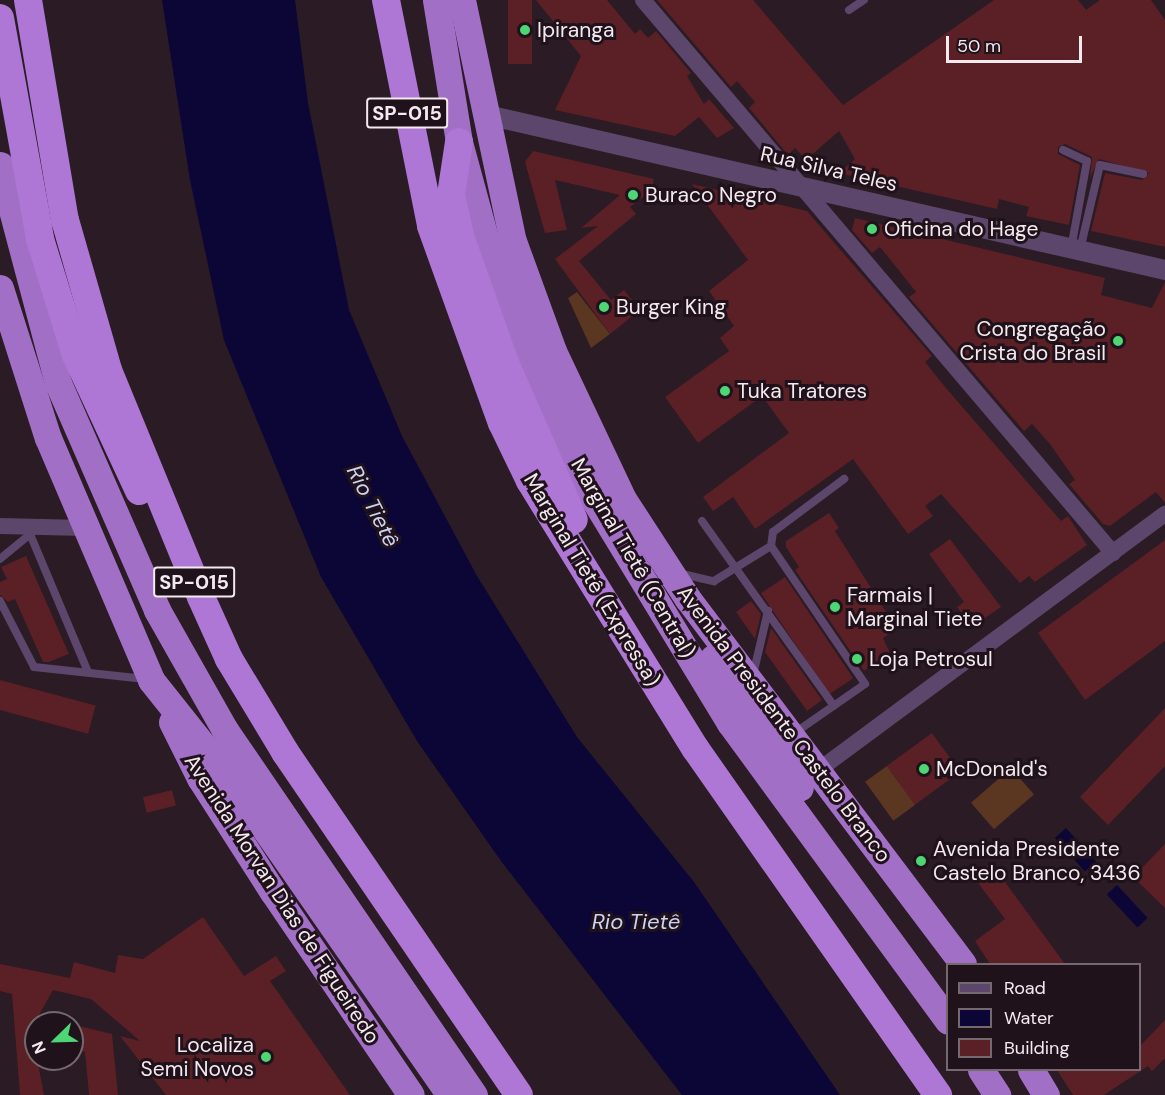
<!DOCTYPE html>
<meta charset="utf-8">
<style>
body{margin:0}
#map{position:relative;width:1165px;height:1095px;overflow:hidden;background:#2a1b24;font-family:"DM Sans",sans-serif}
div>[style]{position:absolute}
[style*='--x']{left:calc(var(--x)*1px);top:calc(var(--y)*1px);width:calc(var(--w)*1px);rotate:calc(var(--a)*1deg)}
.green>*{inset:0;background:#5b3621;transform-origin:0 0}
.water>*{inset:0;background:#0b0636;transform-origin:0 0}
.building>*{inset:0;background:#5b1f26;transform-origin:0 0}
.service>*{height:8px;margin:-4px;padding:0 4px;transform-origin:4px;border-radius:4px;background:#5c466c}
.minor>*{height:16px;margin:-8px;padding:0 8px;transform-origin:8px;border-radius:8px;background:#5c466c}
.tertiary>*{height:20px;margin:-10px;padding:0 10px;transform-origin:10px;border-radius:10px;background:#5c466c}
.trunk>*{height:27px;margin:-13.5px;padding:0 13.5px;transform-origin:13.5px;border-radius:13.5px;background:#a26fc6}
.motorway>*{height:28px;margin:-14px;padding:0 14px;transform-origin:14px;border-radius:14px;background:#ae76d5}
.dots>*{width:16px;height:16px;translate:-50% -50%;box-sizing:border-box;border:3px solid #20121a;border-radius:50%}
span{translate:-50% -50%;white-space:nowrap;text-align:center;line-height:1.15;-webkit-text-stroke:6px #20121a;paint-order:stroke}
.shield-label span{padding:2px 4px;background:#20121a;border:2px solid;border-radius:4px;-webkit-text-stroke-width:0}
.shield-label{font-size:20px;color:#f4e9ef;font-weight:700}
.poi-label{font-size:21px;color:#f4e9ef}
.left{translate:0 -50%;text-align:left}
.right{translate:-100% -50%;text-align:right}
.street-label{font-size:21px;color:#f4e9ef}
.water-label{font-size:22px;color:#ccd3f4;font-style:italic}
.legend{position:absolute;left:946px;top:963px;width:195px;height:108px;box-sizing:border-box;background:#20121a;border:2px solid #75686f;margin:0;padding:8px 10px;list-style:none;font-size:18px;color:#f4e9ef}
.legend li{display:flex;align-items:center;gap:12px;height:30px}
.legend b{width:30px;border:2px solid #75686f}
.north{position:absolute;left:24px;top:1011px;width:60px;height:60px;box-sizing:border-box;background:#20121a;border:2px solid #75686f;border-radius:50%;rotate:247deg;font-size:16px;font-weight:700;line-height:24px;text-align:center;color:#f4e9ef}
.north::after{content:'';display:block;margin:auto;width:21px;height:27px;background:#4ed675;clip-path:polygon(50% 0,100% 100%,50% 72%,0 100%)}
.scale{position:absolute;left:946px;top:36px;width:136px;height:27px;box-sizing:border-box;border:3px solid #f4e9ef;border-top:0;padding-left:8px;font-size:18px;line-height:21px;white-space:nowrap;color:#f4e9ef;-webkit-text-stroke:4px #20121a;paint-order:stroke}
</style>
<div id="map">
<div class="green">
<div style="clip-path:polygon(577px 292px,610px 334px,591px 348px,568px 298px)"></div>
<div style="left:887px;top:766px;width:48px;height:27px;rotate:54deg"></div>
<div style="left:1011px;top:768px;width:35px;height:53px;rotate:49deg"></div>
</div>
<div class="water">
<div style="clip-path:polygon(162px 0,295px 0,308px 103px,349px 310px,402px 436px,477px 576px,577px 737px,694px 882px,840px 1095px,682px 1095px,501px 861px,417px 741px,321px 577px,224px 340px,190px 180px)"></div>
<div style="left:1066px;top:828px;width:45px;height:15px;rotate:48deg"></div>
<div style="left:1117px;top:885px;width:45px;height:14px;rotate:47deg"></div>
</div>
<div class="building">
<div style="left:508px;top:0;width:24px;height:64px"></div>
<div style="clip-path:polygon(536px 0,607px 0,635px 34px,640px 29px,648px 38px,656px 31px,691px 73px,687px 76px,704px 104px,709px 99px,734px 128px,717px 138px,699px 117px,675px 136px,555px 110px,581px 56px)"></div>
<div style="clip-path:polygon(657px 0,753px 0,843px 105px,994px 0,1078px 0,1086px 10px,1100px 0,1151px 0,1165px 20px,1165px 247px,1091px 231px,1105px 173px,1142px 180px,1149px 173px,1099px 159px,1090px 178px,1092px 157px,1065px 144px,1058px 147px,1058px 154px,1080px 165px,1069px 225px,1026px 216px,1029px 207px,999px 199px,997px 209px,839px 173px,855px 159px,839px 131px,806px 160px,795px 148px,788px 155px,749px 108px,755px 102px,737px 81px,731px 87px)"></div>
<div style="clip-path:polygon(533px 151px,654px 179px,652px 191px,630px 207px,636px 214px,579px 261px,611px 300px,624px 290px,640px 310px,610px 334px,555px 259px,598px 226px,581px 228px,620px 195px,555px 180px,567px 230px,545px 233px,525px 162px)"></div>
<div style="clip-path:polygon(692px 184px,807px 211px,932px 356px,925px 362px,946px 388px,1061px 521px,1068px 516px,1087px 545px,1035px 582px,1029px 576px,1020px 583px,941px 494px,925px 506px,933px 516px,908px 534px,853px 459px,755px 529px,733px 497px,713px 511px,703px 497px,789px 433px,762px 396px,698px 443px,665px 397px,729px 351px,720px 338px,734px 326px,709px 291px,748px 260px)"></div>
<div style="clip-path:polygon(855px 218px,1105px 278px,1101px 295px,1152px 308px,1165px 282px,1165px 503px,1156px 492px,1110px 526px,1103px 524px,1069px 484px,1075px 480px,1050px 444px,1032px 424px,1024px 431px,909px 297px,916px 292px,889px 258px,880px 247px,872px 253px,852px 230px)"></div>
<div style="clip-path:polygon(829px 513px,839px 528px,835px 531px,897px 629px,883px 638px,890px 653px,864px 671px,795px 570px,799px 567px,786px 547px,786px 541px)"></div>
<div style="clip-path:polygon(950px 539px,1001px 607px,979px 622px,969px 624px,957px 607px,964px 602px,929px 554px)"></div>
<div style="clip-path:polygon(1165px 540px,1165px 641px,1085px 700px,1038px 633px)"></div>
<div style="clip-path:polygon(26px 556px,69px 654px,49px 662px,43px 662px,15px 599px,8px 602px,0 595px,0 582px,7px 579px,1px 567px)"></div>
<div style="left:785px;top:577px;width:122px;height:29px;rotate:56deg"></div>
<div style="clip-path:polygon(751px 601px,761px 614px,755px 639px,736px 612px)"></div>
<div style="clip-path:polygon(771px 628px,822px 700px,807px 711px,765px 652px)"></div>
<div style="left:0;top:680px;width:99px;height:29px;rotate:15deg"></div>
<div style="clip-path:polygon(1165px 708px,1165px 766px,1108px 825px,1080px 797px)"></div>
<div style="left:932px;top:733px;width:48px;height:56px;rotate:54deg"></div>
<div style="left:172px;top:790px;width:16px;height:30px;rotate:76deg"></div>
<div style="clip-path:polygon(1165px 844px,1165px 908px,1133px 877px)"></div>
<div style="clip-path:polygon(991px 863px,1065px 964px,990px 964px,975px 941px,1005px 919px,973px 876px)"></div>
<div style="clip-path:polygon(203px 917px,244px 976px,276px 956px,286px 971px,270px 981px,350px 1095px,166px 1095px,120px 1036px,140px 1041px,91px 999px,53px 990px,38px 1017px,34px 1042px,44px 1095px,20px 1095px,12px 994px,0 991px,0 964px,70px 978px,74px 962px,115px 973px,118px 955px,143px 959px)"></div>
<div style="clip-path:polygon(1165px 1020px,1165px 1058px,1152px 1071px,1148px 1066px,1104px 1095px,1073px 1095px,1057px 1070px,1140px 1070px,1140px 1046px)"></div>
<div style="clip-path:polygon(79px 1026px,112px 1034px,118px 1095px,89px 1095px,85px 1052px,72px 1048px)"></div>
</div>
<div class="service">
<div style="--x:849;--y:10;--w:18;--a:-34"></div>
<div style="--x:1063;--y:150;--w:26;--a:25"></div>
<div style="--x:1087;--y:161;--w:89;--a:100.3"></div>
<div style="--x:1080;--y:250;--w:87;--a:-76.8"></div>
<div style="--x:1100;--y:165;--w:44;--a:11.8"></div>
<div style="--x:702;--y:521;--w:227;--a:54.5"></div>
<div style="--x:30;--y:534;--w:150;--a:67.2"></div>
<div style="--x:771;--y:546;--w:14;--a:-82"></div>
<div style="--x:773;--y:532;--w:89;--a:-36.7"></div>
<div style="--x:0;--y:559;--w:44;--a:-39.5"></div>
<div style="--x:678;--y:573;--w:37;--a:13"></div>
<div style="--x:714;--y:581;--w:67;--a:-31.6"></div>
<div style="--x:771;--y:546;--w:167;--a:55.7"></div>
<div style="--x:865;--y:684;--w:88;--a:145.2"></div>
<div style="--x:0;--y:601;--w:74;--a:62.7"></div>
<div style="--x:34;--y:667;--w:112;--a:6.2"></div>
<div style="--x:753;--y:675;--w:66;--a:-76.8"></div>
</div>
<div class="minor">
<div style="--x:643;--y:0;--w:726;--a:49.64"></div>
<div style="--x:0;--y:526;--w:84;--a:1.4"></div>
<div style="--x:820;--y:769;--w:429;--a:-36.5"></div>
</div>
<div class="tertiary">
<div style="--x:483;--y:114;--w:700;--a:12.88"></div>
</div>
<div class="trunk">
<div style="--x:436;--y:0;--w:144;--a:80.8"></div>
<div style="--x:459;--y:142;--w:99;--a:74.8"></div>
<div style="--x:485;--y:238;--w:143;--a:69.5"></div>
<div style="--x:535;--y:372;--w:142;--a:65.1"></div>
<div style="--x:595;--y:501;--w:260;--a:58.7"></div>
<div style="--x:730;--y:723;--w:369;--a:53.8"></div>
<div style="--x:462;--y:0;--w:246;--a:78.1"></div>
<div style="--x:513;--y:241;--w:117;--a:70"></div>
<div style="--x:553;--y:351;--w:164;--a:64.7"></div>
<div style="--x:623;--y:499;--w:119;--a:57"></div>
<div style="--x:688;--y:599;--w:457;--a:53"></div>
<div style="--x:0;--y:165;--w:226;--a:75.1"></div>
<div style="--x:58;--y:383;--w:248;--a:66.4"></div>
<div style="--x:157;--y:610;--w:138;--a:60.5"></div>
<div style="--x:225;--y:730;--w:442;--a:55.7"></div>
<div style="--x:0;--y:288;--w:157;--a:72.3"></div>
<div style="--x:48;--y:438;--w:263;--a:66.9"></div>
<div style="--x:151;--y:680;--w:132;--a:51.5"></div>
<div style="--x:233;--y:783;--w:380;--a:55.2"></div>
<div style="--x:713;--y:658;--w:156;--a:56.2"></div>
<div style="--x:172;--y:722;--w:63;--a:63.4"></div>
<div style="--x:200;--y:778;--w:135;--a:57.4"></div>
<div style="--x:273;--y:892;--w:245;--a:55.8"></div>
<div style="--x:981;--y:1070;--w:30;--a:57"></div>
<div style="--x:1031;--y:1070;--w:29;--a:59"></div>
</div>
<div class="motorway">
<div style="--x:28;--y:0;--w:223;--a:80.5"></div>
<div style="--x:65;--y:220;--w:156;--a:74"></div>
<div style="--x:108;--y:370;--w:245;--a:67.7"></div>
<div style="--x:201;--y:597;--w:68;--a:65.7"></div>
<div style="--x:229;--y:659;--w:109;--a:58.9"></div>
<div style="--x:285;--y:752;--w:415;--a:55.7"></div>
<div style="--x:386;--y:0;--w:230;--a:78.7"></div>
<div style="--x:431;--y:226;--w:209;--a:70.2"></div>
<div style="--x:502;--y:423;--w:64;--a:64.2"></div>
<div style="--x:530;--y:481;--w:314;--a:58.3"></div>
<div style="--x:695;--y:748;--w:424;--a:55"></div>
<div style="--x:0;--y:18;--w:225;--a:79.7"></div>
<div style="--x:40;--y:239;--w:121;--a:72.8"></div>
<div style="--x:76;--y:355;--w:150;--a:65.1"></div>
<div style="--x:459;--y:142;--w:54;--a:98.6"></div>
<div style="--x:451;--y:195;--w:42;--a:77.6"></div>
<div style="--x:460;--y:236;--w:135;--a:70.5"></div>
<div style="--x:505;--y:363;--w:171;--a:66.3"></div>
</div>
<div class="dots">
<div style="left:525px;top:30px;background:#4ed675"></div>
<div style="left:633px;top:195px;background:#4ed675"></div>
<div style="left:872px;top:229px;background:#4ed675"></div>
<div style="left:604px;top:307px;background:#4ed675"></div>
<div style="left:1118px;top:341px;background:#4ed675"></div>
<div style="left:725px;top:391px;background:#4ed675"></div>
<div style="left:835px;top:607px;background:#4ed675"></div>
<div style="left:857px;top:659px;background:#4ed675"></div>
<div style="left:924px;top:769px;background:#4ed675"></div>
<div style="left:921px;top:861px;background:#4ed675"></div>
<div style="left:266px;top:1057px;background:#4ed675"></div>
</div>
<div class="shield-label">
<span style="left:407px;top:113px">SP-015</span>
<span style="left:194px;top:582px">SP-015</span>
</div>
<div class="poi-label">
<span class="left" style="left:537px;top:30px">Ipiranga</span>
<span class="left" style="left:645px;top:195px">Buraco Negro</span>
<span class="left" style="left:884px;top:229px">Oficina do Hage</span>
<span class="left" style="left:616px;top:307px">Burger King</span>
<span class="right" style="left:1106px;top:341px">Congregação<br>Crista do Brasil</span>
<span class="left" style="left:737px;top:391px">Tuka Tratores</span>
<span class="left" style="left:847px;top:607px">Farmais |<br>Marginal Tiete</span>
<span class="left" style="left:869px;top:659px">Loja Petrosul</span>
<span class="left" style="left:936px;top:769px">McDonald's</span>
<span class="left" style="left:933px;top:861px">Avenida Presidente<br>Castelo Branco, 3436</span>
<span class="right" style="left:254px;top:1057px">Localiza<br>Semi Novos</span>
</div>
<div class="street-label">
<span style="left:829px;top:169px;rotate:13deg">Rua Silva Teles</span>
<span style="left:633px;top:558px;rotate:60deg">Marginal Tietê (Central)</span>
<span style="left:592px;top:580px;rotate:59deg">Marginal Tietê (Expressa)</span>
<span style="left:784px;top:724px;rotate:53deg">Avenida Presidente Castelo Branco</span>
<span style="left:282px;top:899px;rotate:57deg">Avenida Morvan Dias de Figueiredo</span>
</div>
<div class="water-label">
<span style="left:373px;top:506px;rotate:63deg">Rio Tietê</span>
<span style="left:636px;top:922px">Rio Tietê</span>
</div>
<ul class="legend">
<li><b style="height:8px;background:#5c466c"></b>Road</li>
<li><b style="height:16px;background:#0b0636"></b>Water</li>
<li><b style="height:16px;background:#5b1f26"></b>Building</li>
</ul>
<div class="north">N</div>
<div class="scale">50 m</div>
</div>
